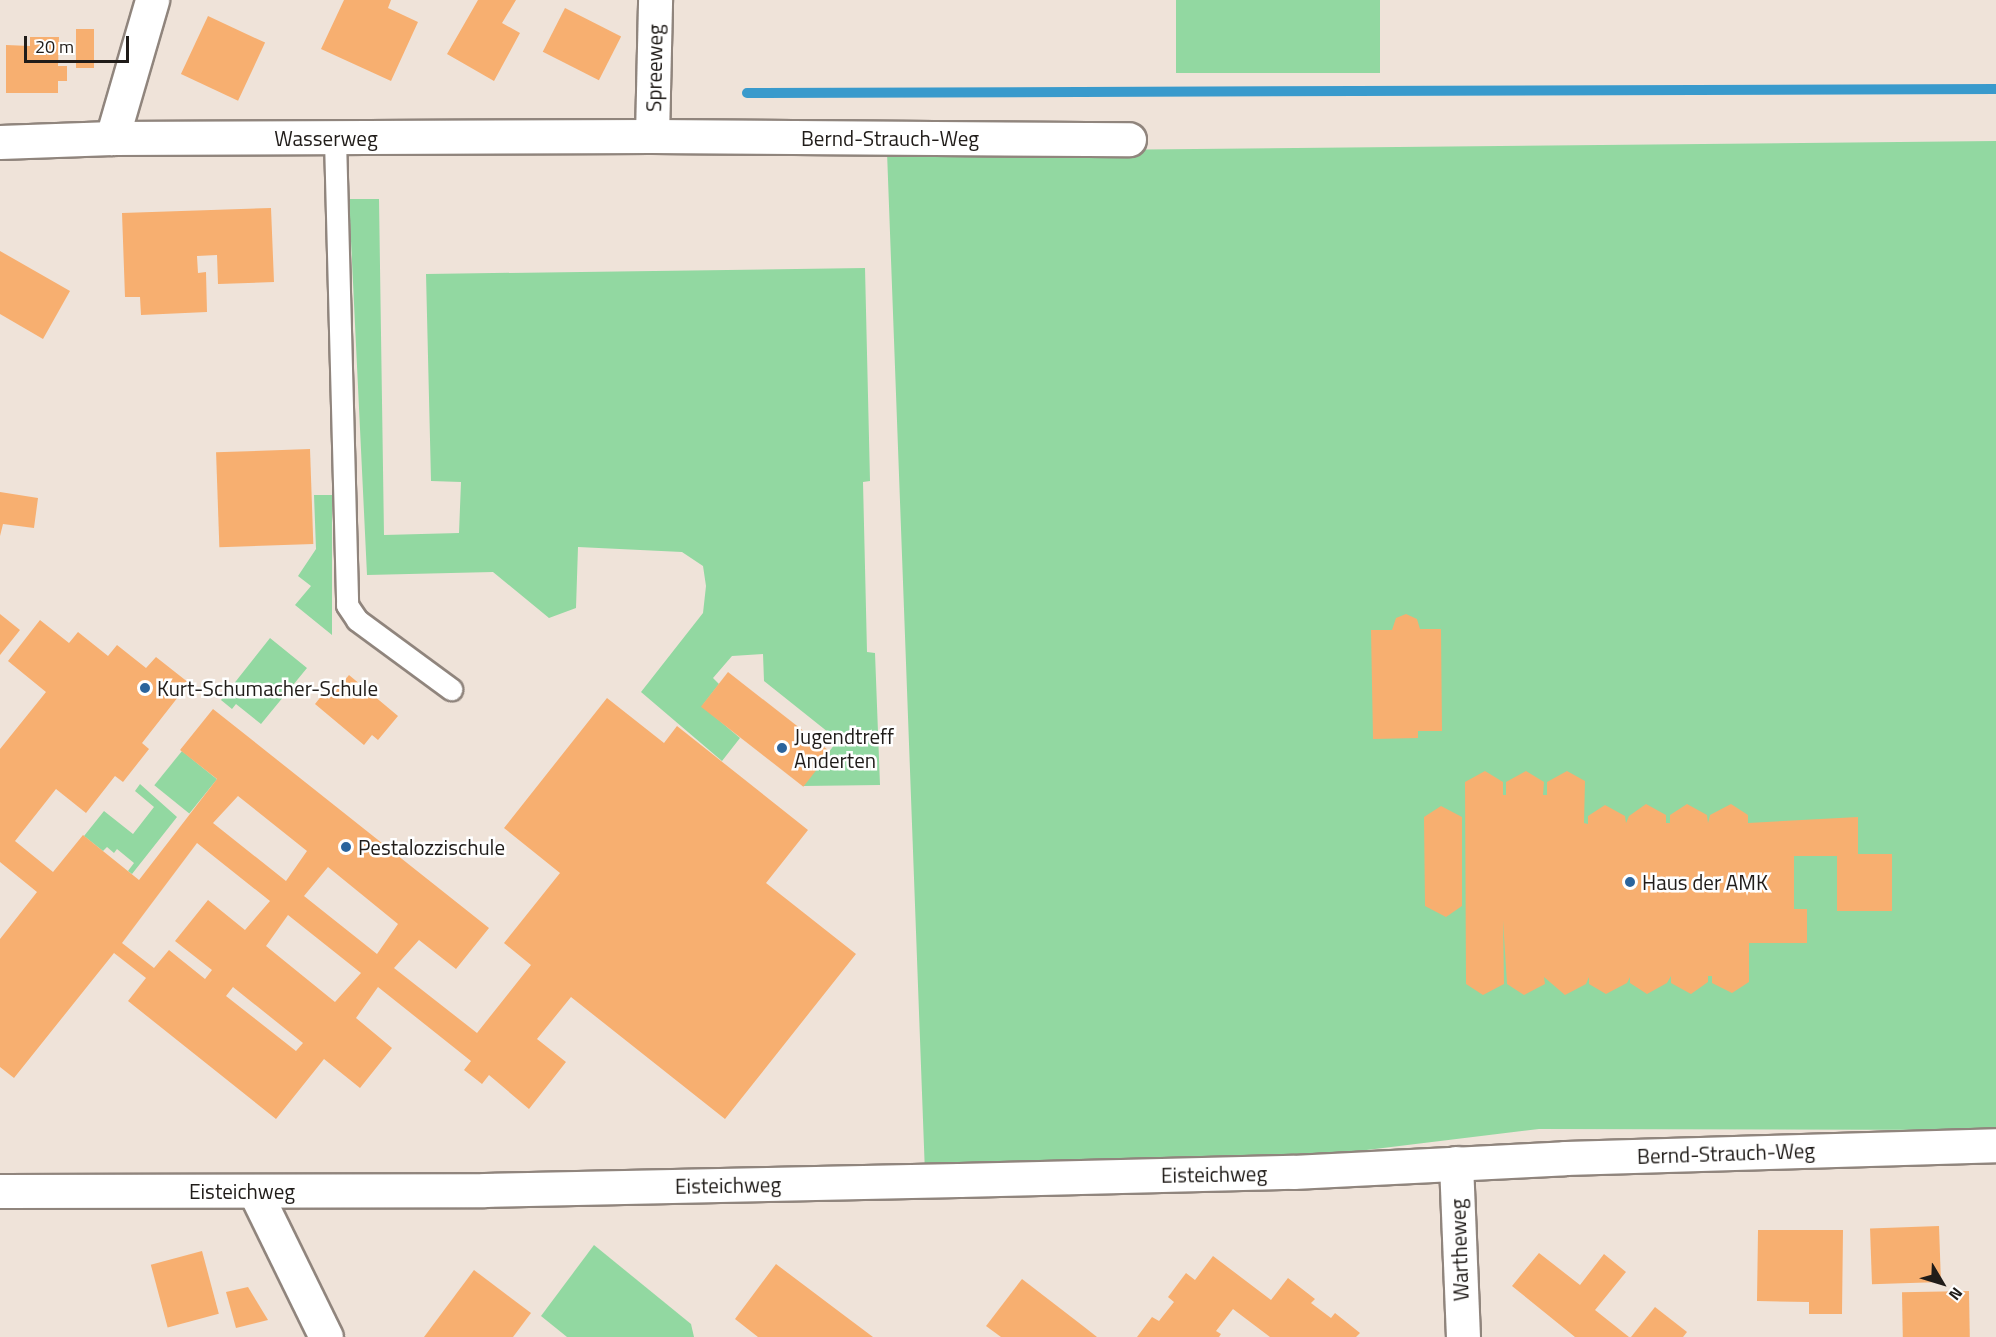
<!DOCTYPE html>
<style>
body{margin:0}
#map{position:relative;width:1996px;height:1337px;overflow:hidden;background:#efe3d9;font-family:"Titillium Web",sans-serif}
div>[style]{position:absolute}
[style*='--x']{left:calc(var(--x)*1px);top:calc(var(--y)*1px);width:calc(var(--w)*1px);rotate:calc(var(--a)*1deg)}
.green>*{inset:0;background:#92d8a1;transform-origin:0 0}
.stream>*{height:10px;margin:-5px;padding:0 5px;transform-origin:5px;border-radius:5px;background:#399acc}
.building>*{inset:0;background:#f7af70;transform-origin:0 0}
.roads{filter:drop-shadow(2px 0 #90857d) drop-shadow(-2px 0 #90857d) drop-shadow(0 2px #90857d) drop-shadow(0 -2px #90857d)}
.service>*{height:21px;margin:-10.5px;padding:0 10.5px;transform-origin:10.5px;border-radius:10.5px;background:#fff}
.minor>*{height:33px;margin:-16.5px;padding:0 16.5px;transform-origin:16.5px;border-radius:16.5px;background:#fff}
.dots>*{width:16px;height:16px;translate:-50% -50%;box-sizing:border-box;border:3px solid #fff;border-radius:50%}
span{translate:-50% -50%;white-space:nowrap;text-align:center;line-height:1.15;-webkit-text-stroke:5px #fff;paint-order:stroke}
.street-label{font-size:21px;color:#201c19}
.poi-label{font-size:21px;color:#201c19}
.left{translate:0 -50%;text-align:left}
.north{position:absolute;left:1912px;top:1253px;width:60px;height:60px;-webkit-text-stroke:4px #fff;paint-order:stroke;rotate:128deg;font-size:16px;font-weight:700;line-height:24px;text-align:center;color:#201c19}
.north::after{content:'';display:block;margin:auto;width:21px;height:27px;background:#201c19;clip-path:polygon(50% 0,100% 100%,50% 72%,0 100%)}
.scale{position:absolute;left:24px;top:36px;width:105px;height:27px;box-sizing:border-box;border:3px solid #201c19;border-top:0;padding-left:8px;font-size:18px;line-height:21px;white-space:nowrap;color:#201c19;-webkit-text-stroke:4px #fff;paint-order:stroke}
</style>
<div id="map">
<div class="green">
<div style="left:1176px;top:0;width:204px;height:73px"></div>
<div style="clip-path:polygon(1996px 141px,1996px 1130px,1539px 1129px,1293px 1159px,925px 1174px,887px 152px)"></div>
<div style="clip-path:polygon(349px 199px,379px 199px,384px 535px,459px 533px,461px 482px,431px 481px,426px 274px,865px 268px,870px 481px,863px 482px,867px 652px,875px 653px,880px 785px,803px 786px,838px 740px,764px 681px,763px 654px,732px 656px,713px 678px,719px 684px,702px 706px,740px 738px,722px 761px,641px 692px,703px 613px,706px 586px,703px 566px,682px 552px,578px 547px,576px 608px,549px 618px,493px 572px,367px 575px)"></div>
<div style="clip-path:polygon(314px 495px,332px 495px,332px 635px,295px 605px,311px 586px,298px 576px,316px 549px)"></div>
<div style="clip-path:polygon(270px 638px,307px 668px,261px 724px,236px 704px,232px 709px,221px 700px)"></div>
<div style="left:182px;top:751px;width:45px;height:44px;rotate:39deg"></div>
<div style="clip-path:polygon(140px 784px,177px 817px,132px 874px,128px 871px,134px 863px,117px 849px,114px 853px,107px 847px,103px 851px,84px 836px,104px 811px,133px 834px,154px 807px,135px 791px)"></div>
<div style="clip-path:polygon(594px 1245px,691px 1324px,694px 1337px,567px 1337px,541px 1316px)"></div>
</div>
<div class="stream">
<div style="--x:747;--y:93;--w:1249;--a:-0.18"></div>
</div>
<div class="building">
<div style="clip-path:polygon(344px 0,391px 0,388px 8px,418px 22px,391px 81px,321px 49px)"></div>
<div style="clip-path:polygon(478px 0,516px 0,502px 23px,520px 33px,494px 81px,447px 54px)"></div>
<div style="left:565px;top:8px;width:63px;height:49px;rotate:27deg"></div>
<div style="left:208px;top:16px;width:63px;height:64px;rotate:25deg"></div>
<div style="left:76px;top:29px;width:18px;height:39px"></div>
<div style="clip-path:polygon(30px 37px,59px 37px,58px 66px,67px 66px,67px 81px,58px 81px,58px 93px,6px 93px,6px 45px,30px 46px)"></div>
<div style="clip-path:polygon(271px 208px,274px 282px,218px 284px,217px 255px,197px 256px,198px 273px,206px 272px,207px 312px,141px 315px,140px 297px,125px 297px,122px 213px)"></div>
<div style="clip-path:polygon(0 251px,70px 291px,43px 339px,0 314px)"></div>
<div style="left:310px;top:449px;width:95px;height:94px;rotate:88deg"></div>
<div style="clip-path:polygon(0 492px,38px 498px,34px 528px,3px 524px,0 536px)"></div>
<div style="clip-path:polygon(0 614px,20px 630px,0 655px)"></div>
<div style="clip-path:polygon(1406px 614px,1417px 619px,1420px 629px,1441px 629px,1442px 731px,1418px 731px,1418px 738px,1373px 739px,1371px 630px,1392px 630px,1396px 618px)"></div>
<div style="clip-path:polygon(evenodd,40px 620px,69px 643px,78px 632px,108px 656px,117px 645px,146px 668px,156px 657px,189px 683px,142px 743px,149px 749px,123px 782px,115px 776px,86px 813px,56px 789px,15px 841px,53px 872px,83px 835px,139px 880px,217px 779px,180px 750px,213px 709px,489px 928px,456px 969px,419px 940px,394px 968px,477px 1033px,531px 965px,504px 943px,560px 873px,504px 828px,607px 698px,664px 743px,677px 726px,808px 830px,766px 883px,856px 954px,725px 1119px,571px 997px,537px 1039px,566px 1062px,529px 1109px,489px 1075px,482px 1084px,477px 1080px,464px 1070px,471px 1061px,378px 987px,356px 1018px,392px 1048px,360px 1088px,324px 1059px,276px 1119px,128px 1001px,146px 978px,114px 953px,14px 1078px,0 1067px,0 939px,37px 892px,0 862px,0 749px,46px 692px,8px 661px,40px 620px,238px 796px,307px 851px,286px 881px,213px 823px,238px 796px,40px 620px,197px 843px,270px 901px,245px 930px,208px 900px,175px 941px,212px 970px,205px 979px,169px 950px,154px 968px,122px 943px,197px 843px,40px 620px,328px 867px,398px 924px,377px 954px,304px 896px,328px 867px,40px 620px,288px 915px,361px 973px,335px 1002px,266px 946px,288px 915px,40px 620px,233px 987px,303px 1043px,296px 1051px,226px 996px,233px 987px)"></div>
<div style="left:728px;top:672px;width:130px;height:44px;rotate:38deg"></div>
<div style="clip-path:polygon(349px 675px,398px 716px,378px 740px,372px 735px,364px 745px,315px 704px,323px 694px,329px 699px)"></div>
<div style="clip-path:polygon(1485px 771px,1503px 782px,1503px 795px,1506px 795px,1506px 782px,1526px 771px,1544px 782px,1543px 795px,1547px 795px,1547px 782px,1567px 771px,1585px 781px,1584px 823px,1588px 824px,1588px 816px,1605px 805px,1625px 816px,1626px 823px,1629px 816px,1646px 804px,1666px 815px,1666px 823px,1670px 823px,1670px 815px,1687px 804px,1707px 815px,1708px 823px,1710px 815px,1731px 804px,1748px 815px,1748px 823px,1858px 817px,1858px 854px,1892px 854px,1892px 911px,1837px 911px,1837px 856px,1794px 856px,1794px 909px,1807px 909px,1807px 943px,1749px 943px,1749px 982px,1732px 993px,1712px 983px,1712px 976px,1708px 976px,1708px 982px,1691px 994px,1671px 983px,1671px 976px,1667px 983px,1647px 994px,1630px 983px,1630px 977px,1627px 983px,1606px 994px,1589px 984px,1589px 977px,1586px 984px,1565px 995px,1544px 977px,1545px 984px,1524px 995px,1507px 984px,1503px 920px,1504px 984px,1483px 995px,1466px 984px,1465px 782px)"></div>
<div style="clip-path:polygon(1441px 806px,1462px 817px,1462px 906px,1446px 917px,1425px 906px,1424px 817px)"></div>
<div style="left:1939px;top:1226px;width:56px;height:69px;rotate:88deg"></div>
<div style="clip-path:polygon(1758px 1230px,1843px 1230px,1842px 1314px,1809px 1314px,1809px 1302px,1757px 1301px)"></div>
<div style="left:202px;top:1251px;width:65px;height:53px;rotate:75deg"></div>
<div style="clip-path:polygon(1539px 1253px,1580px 1285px,1604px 1254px,1626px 1272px,1595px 1310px,1629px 1337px,1575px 1337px,1512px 1286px)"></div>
<div style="clip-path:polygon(1213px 1256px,1271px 1300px,1288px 1278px,1315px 1299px,1311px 1303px,1331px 1318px,1335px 1313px,1360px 1333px,1356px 1337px,1270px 1337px,1233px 1309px,1216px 1331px,1221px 1334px,1219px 1337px,1137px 1337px,1152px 1317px,1159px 1321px,1174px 1302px,1168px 1297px,1186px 1273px,1195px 1280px)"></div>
<div style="clip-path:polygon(776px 1264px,841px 1313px,873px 1337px,758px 1337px,735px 1319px)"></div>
<div style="clip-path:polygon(474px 1270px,531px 1313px,513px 1337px,424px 1337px)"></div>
<div style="clip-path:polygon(1022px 1279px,1083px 1326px,1097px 1337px,1001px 1337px,986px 1326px)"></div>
<div style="clip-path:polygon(248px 1287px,268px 1320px,236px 1328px,226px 1292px)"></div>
<div style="left:1969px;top:1291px;width:46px;height:67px;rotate:89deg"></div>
<div style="clip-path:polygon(1655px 1307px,1687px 1332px,1683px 1337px,1631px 1337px)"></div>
</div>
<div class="roads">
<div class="service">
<div style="--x:335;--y:139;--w:466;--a:88.5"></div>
<div style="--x:347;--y:605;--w:18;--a:56"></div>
<div style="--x:357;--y:620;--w:117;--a:36.3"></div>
</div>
<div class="minor">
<div style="--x:652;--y:136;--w:136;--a:-88.7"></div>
<div style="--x:112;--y:138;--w:144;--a:-73.8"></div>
<div style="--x:0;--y:142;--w:112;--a:-2"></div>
<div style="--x:112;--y:138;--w:540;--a:-0.21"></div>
<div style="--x:652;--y:136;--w:477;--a:0.4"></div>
<div style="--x:1456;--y:1163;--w:174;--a:87.7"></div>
<div style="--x:0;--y:1191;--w:484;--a:-0.1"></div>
<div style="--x:484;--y:1190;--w:475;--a:-1.2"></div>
<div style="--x:959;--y:1180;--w:334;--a:-1.4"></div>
<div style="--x:1293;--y:1172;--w:272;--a:-2.9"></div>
<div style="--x:1565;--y:1158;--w:431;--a:-1.7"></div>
<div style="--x:255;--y:1192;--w:161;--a:63.9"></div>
</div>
</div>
<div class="dots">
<div style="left:145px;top:688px;background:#2b649c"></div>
<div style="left:782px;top:748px;background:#2b649c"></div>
<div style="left:346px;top:847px;background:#2b649c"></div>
<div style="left:1630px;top:882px;background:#2b649c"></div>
</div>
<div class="street-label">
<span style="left:654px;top:68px;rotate:-89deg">Spreeweg</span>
<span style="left:326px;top:138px">Wasserweg</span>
<span style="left:890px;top:138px">Bernd-Strauch-Weg</span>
<span style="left:1726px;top:1153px;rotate:-2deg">Bernd-Strauch-Weg</span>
<span style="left:1214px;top:1174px;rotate:-1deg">Eisteichweg</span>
<span style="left:728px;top:1185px;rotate:-1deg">Eisteichweg</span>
<span style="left:242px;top:1191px">Eisteichweg</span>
<span style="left:1459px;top:1250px;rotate:-92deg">Wartheweg</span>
</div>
<div class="poi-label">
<span class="left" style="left:157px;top:688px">Kurt-Schumacher-Schule</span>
<span class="left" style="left:794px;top:748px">Jugendtreff<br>Anderten</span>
<span class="left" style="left:358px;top:847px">Pestalozzischule</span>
<span class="left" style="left:1642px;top:882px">Haus der AMK</span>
</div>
<div class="north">N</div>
<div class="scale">20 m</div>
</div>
